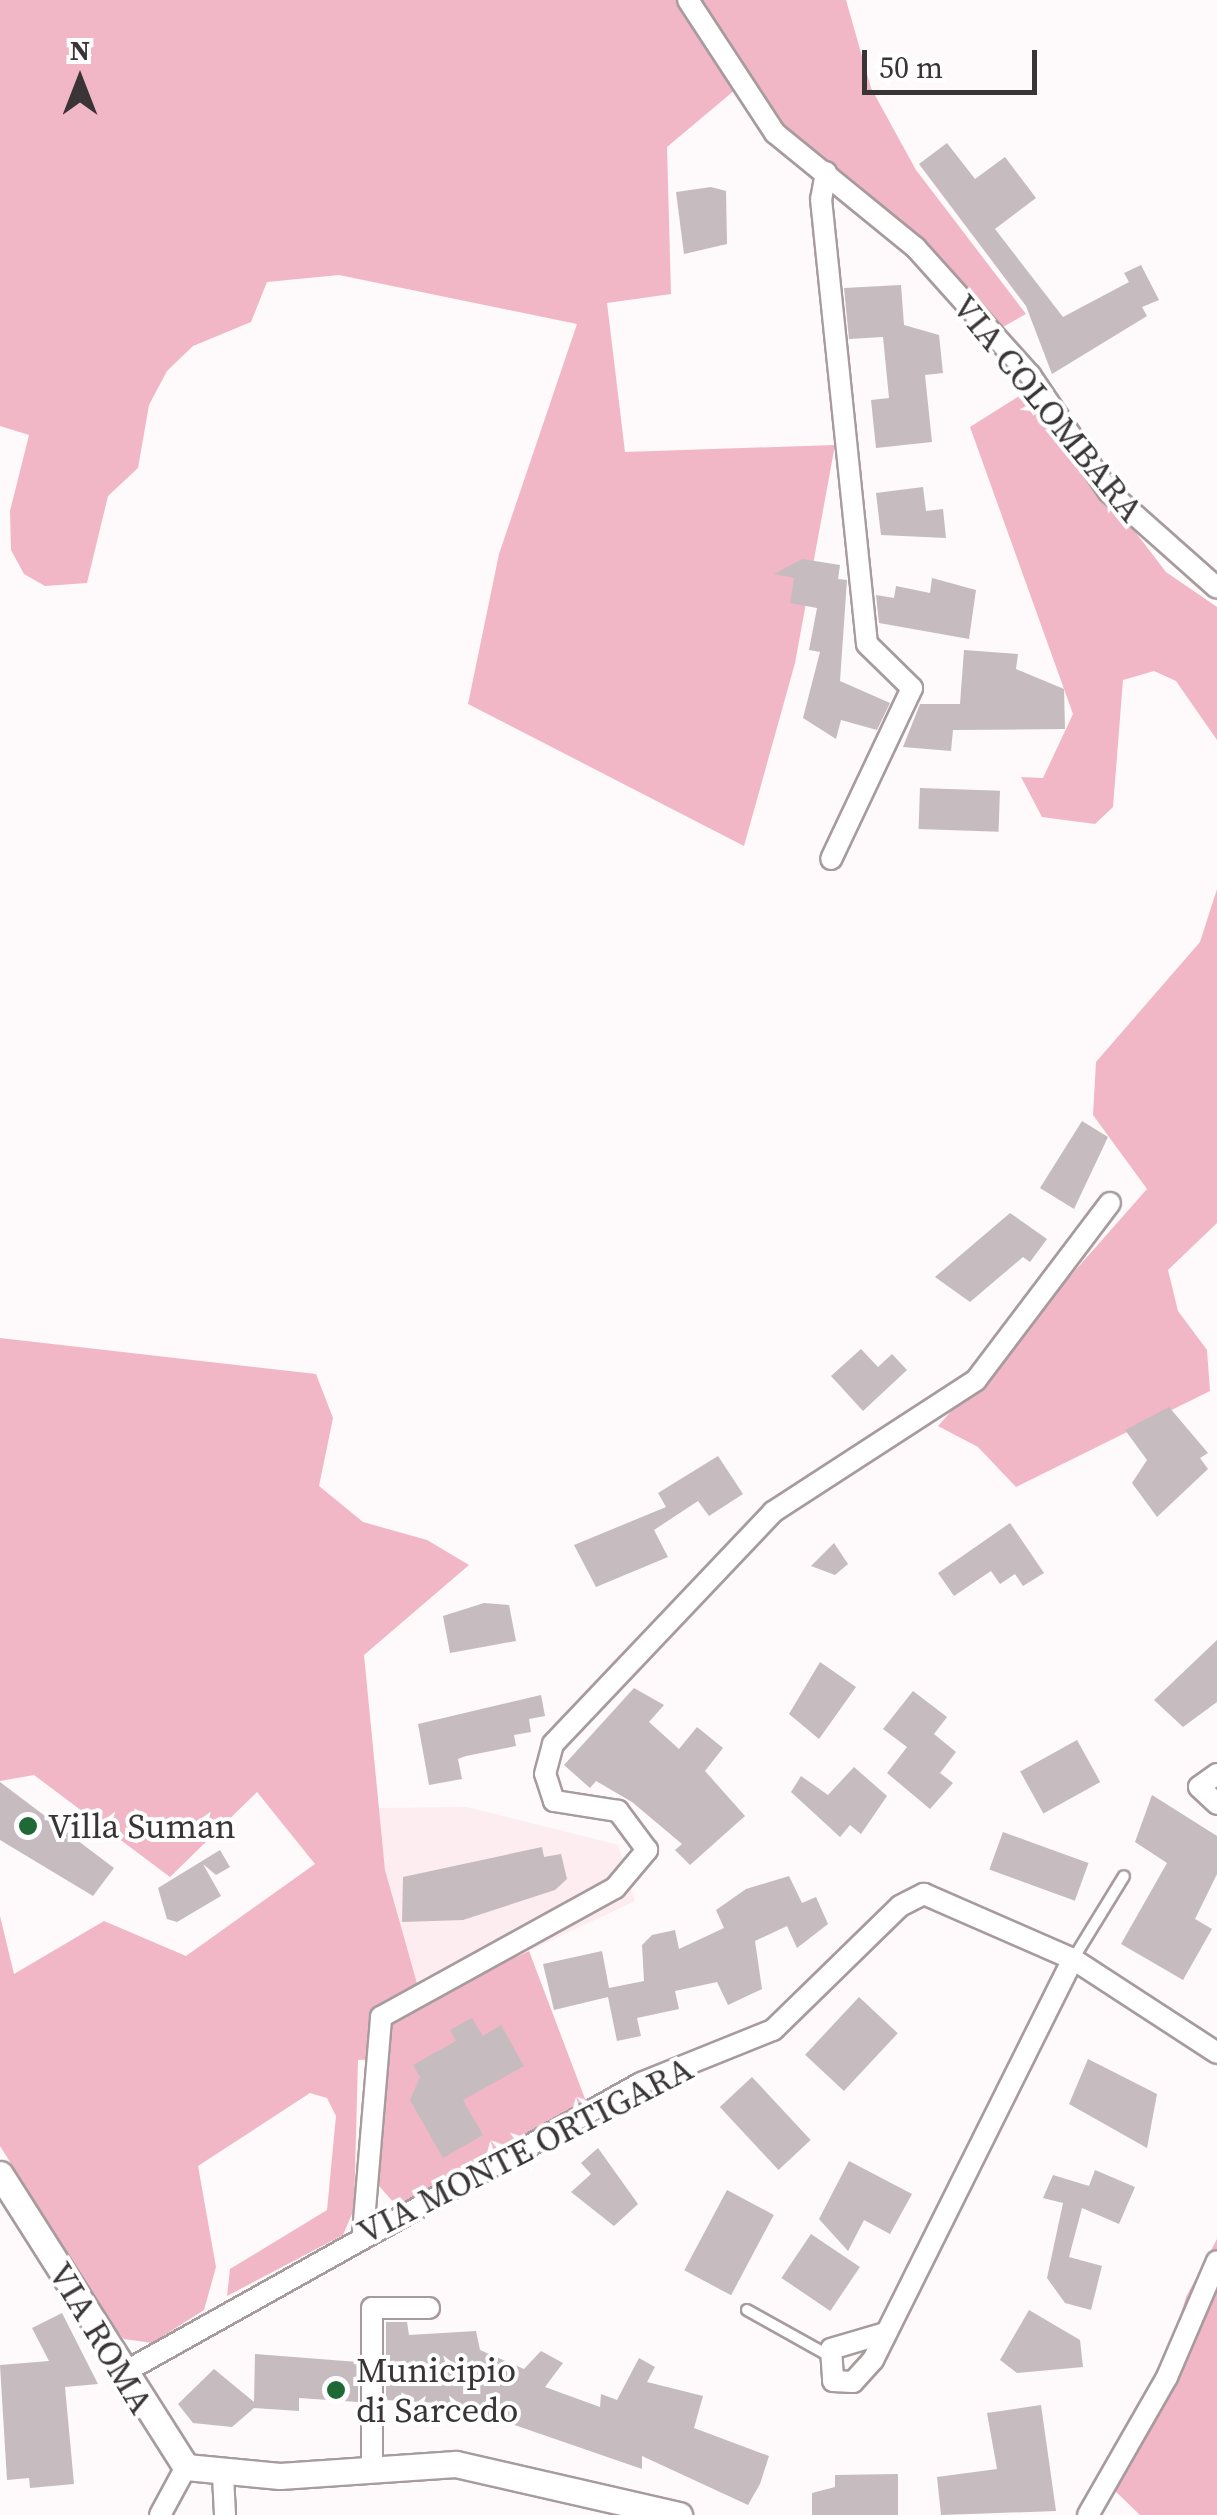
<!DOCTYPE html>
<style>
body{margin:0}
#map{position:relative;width:1217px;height:2515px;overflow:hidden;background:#fef9fa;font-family:"Source Serif 4",serif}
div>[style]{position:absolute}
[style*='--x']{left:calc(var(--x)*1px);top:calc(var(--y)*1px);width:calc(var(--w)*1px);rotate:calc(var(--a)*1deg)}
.built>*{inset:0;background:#fdecf0}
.green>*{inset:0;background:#f1b7c7}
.building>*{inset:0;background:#c6bbbe;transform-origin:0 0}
.roads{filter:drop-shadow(2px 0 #a79b9e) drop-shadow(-2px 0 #a79b9e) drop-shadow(0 2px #a79b9e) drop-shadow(0 -2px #a79b9e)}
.service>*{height:10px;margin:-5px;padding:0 5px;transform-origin:5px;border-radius:5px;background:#fff}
.minor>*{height:20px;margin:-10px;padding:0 10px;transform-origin:10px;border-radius:10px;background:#fff}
.tertiary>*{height:25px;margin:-12.5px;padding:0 12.5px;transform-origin:12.5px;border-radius:12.5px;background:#fff}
.dots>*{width:28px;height:28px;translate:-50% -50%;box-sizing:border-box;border:5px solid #fff;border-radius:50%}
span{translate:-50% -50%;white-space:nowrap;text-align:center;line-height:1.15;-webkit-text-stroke:8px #fff;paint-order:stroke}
.street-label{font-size:35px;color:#393536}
.poi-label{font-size:35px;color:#393536}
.left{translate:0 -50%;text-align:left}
.north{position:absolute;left:30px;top:30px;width:100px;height:100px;-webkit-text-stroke:8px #fff;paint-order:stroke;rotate:0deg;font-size:28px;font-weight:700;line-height:40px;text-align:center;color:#393536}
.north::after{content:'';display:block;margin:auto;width:35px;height:45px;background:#393536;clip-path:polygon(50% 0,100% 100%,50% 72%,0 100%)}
.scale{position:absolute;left:862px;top:50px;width:175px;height:45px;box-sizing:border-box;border:5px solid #393536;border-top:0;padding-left:12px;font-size:30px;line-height:35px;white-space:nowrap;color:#393536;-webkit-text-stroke:8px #fff;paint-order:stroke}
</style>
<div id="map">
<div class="built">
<div style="clip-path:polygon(466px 1807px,618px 1845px,635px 1901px,422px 2001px,385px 1870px,379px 1808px)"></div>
</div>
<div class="green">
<div style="clip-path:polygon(0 0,846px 0,871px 88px,916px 170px,1026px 314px,992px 333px,742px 84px,667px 147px,671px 294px,607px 303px,625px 452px,835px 445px,795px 663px,744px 846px,468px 704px,499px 554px,577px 324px,339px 275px,267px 282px,251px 322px,193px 346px,167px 371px,149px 405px,138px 468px,108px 496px,87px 583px,45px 586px,24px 574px,11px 550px,10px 511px,29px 435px,0 426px)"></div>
<div style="clip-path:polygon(1027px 391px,1166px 572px,1217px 607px,1217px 740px,1176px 681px,1154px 671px,1123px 680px,1113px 807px,1095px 824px,1042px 817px,1021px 777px,1043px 778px,1073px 714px,970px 427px)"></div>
<div style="clip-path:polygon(1217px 889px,1217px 1223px,1168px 1270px,1178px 1311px,1207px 1350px,1210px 1391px,1016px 1487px,978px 1447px,938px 1426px,1147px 1189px,1093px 1115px,1096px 1062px,1200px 942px)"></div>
<div style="clip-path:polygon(0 1338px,316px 1374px,333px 1418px,319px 1486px,363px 1522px,427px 1540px,469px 1565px,364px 1655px,385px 1870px,422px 2001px,529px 1951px,590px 2112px,403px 2213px,372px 2178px,383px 2059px,358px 2060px,354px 2209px,343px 2235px,227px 2296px,230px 2269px,327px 2210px,336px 2116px,327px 2098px,310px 2093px,198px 2166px,216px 2267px,204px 2310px,152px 2343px,124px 2339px,110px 2322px,0 2146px,0 1916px,14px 1974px,104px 1921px,186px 1956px,315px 1864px,257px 1792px,170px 1877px,34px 1775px,0 1781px)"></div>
<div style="clip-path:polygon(1217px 2239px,1217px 2515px,1140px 2515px,1111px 2487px,1149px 2421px,1186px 2297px)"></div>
</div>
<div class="building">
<div style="clip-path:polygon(947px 143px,975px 179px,1005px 157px,1036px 198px,995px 229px,1063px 317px,1129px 282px,1124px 273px,1141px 265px,1159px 300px,1142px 307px,1147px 316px,1052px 374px,1026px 306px,919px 164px)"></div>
<div style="clip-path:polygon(711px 187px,726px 191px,727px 244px,684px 254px,676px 192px)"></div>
<div style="clip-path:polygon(901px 285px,904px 325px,939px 335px,943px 373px,925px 375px,932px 442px,876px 448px,871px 400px,889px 398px,883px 337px,849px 339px,844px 288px)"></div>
<div style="clip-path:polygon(923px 487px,926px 511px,943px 509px,946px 538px,881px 535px,876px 493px)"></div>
<div style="clip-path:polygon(802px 559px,840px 565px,838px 579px,847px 580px,840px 681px,890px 703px,877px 730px,841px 720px,836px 739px,803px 718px,820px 652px,809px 650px,817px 608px,790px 603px,794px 578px,774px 574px)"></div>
<div style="clip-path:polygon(932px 578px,976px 590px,969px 639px,879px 623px,876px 595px,894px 598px,896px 586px,930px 593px)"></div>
<div style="clip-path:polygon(964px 650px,1018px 654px,1016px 669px,1064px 689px,1065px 729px,953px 730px,951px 751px,903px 747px,920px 704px,960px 704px)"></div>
<div style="left:920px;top:788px;width:80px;height:41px;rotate:2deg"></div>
<div style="clip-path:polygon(1082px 1121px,1108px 1137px,1074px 1209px,1040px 1188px)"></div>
<div style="clip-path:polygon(1010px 1213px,1047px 1239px,1030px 1262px,1023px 1257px,970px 1302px,935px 1277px)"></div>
<div style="clip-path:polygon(861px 1349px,878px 1367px,892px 1354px,907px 1370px,863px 1411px,831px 1376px)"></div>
<div style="clip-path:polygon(1169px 1407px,1208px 1453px,1200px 1458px,1208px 1469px,1157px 1517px,1132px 1483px,1147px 1460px,1125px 1430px)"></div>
<div style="clip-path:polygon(718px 1456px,743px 1494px,709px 1516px,698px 1501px,654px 1530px,668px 1557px,596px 1587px,574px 1545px,666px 1507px,658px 1493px)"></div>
<div style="clip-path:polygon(1010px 1523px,1044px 1573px,1023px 1586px,1015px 1574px,1000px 1584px,991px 1571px,954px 1596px,938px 1573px)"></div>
<div style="clip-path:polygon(834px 1543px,848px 1564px,835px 1575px,811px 1566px)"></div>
<div style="clip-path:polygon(484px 1603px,509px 1605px,516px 1641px,450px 1653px,443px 1616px)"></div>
<div style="clip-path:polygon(1217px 1640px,1217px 1702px,1183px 1727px,1154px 1700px)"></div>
<div style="clip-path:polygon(820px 1662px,856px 1687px,819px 1739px,789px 1714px)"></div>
<div style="clip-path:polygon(634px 1688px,664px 1705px,649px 1722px,679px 1749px,697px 1727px,723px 1748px,705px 1771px,745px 1816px,690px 1865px,675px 1850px,682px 1844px,632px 1802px,596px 1781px,590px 1788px,564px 1765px)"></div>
<div style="clip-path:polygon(913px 1691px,947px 1717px,934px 1734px,956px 1752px,940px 1773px,953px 1783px,930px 1809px,887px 1773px,907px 1747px,883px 1729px)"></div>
<div style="clip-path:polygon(541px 1695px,545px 1716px,529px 1719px,531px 1732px,514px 1735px,516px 1746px,466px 1756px,458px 1759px,462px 1779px,429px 1785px,418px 1724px)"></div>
<div style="left:1077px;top:1740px;width:48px;height:65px;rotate:61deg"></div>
<div style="clip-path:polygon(854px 1767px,887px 1796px,861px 1834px,850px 1825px,840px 1837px,791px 1792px,801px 1776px,828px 1795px)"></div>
<div style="clip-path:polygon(0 1782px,114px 1868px,93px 1896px,0 1840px)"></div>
<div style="clip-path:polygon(1152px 1795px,1217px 1836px,1217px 1874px,1195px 1919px,1212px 1929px,1183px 1980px,1121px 1944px,1167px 1863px,1135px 1842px)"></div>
<div style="left:1003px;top:1832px;width:91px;height:40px;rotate:20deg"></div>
<div style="clip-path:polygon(542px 1847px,544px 1857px,561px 1854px,567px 1879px,555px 1890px,463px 1920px,402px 1922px,403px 1877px)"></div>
<div style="clip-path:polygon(220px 1850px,230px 1867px,216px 1875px,203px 1864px,221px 1896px,177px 1922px,167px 1919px,158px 1888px)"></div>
<div style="clip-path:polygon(789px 1876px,802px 1903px,816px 1897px,828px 1924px,797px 1948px,787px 1926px,755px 1941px,762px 1989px,728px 2005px,717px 1982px,675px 1991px,679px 2009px,637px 2018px,641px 2036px,617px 2041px,608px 1997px,554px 2010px,543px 1964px,602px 1951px,609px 1988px,644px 1981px,642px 1945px,652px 1935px,675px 1930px,679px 1949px,724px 1928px,716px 1910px,746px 1889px)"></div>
<div style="left:859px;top:1997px;width:53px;height:79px;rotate:43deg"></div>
<div style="clip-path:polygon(472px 2018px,483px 2036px,501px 2025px,524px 2066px,463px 2100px,483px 2135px,443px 2158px,410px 2100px,420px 2077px,413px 2065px,456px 2041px,450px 2030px)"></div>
<div style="clip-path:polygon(1088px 2059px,1157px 2094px,1147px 2148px,1069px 2104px)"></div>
<div style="left:752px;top:2077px;width:86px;height:44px;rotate:47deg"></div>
<div style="clip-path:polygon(598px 2148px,638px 2204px,614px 2226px,571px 2192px,591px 2174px,581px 2163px)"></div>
<div style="clip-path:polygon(849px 2161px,912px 2194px,890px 2234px,864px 2220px,848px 2251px,819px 2219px)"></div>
<div style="clip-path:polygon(1095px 2170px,1135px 2187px,1119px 2224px,1082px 2208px,1069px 2257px,1102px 2266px,1091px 2310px,1065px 2303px,1047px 2278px,1063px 2203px,1043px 2198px,1053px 2175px,1089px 2186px)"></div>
<div style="left:727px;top:2190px;width:53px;height:91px;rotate:28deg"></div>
<div style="left:811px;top:2234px;width:59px;height:53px;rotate:34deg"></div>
<div style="clip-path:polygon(1029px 2310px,1080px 2340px,1083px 2367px,1017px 2373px,1000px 2360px)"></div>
<div style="clip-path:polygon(62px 2313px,98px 2384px,65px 2387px,74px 2484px,30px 2488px,29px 2478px,7px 2480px,0 2365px,49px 2361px,32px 2328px)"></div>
<div style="clip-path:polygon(386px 2322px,407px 2322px,409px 2335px,476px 2331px,480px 2350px,524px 2369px,541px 2351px,563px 2363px,545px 2387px,600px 2407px,601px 2394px,617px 2400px,639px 2358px,655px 2367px,647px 2382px,703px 2396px,694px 2428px,769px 2456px,760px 2484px,748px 2505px,642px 2456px,642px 2469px,454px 2404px,386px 2400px)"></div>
<div style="clip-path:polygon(255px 2354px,358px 2362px,358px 2402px,299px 2398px,299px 2411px,254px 2408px,232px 2427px,193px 2423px,178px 2404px,214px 2369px,254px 2402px)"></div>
<div style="clip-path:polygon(1041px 2405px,1056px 2511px,941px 2515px,937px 2477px,997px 2469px,987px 2413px)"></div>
<div style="clip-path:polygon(898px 2474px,898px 2515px,812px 2515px,812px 2493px,835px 2487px,835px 2475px)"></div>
</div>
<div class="roads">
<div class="service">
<div style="--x:1073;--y:1959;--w:97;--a:-58.4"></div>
<div style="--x:747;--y:2310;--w:90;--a:29.1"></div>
</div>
<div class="minor">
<div style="--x:688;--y:0;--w:159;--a:56.8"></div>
<div style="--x:775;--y:133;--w:182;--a:39.2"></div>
<div style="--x:916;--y:248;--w:171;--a:48.1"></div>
<div style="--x:1030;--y:375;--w:141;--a:56"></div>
<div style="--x:1109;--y:492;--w:144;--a:41.6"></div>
<div style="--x:826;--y:172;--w:27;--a:100"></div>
<div style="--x:821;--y:199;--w:447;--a:84.1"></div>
<div style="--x:867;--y:644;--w:63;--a:44.4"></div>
<div style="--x:912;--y:688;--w:189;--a:115.3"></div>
<div style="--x:1217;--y:1774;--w:22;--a:144"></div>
<div style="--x:1199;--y:1787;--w:25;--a:43"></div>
<div style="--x:363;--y:2233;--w:217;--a:-85.2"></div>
<div style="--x:381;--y:2017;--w:267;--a:-28.9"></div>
<div style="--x:615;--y:1888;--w:50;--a:-49.9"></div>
<div style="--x:647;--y:1850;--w:49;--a:-126.6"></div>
<div style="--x:618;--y:1811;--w:65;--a:-171.1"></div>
<div style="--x:554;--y:1801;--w:28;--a:-108"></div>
<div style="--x:545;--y:1774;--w:31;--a:-75"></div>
<div style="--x:553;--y:1744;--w:320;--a:-46.5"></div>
<div style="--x:773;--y:1512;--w:242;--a:-33"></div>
<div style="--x:976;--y:1380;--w:222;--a:-52.9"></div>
<div style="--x:885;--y:2333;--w:56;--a:163.5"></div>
<div style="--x:831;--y:2349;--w:32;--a:86"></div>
<div style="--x:833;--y:2381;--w:20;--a:3"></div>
<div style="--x:853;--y:2382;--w:30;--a:-48"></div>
<div style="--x:873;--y:2360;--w:448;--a:-63.5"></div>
<div style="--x:121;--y:2374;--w:596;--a:-29.23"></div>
<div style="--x:641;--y:2083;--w:142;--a:-21.9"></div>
<div style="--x:773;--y:2030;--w:177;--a:-44.3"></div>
<div style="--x:900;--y:1906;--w:27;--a:-27"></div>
<div style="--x:924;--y:1894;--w:163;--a:23.6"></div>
<div style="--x:1073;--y:1959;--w:172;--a:33.1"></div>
<div style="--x:372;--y:2466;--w:158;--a:-90"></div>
<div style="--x:372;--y:2308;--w:57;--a:0"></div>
<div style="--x:223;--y:2476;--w:39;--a:87"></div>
<div style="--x:160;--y:2515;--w:55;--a:-61.6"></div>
<div style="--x:1088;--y:2515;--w:159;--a:-60.2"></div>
<div style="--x:1167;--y:2377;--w:126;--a:-66.7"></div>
</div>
<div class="tertiary">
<div style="--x:0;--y:2174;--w:347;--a:57.6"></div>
<div style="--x:186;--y:2467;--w:94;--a:5.5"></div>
<div style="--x:280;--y:2476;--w:176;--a:-3.9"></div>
<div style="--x:456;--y:2464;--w:229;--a:12.9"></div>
</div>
</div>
<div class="dots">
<div style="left:28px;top:1826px;background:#1f6937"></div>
<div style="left:336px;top:2390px;background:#1f6937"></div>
</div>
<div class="street-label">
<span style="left:1048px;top:408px;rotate:51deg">VIA COLOMBARA</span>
<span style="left:525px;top:2150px;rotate:-27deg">VIA MONTE ORTIGARA</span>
<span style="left:101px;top:2338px;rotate:59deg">VIA ROMA</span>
</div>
<div class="poi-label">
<span class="left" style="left:48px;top:1826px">Villa Suman</span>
<span class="left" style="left:356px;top:2390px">Municipio<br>di Sarcedo</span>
</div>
<div class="north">N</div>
<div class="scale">50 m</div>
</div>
